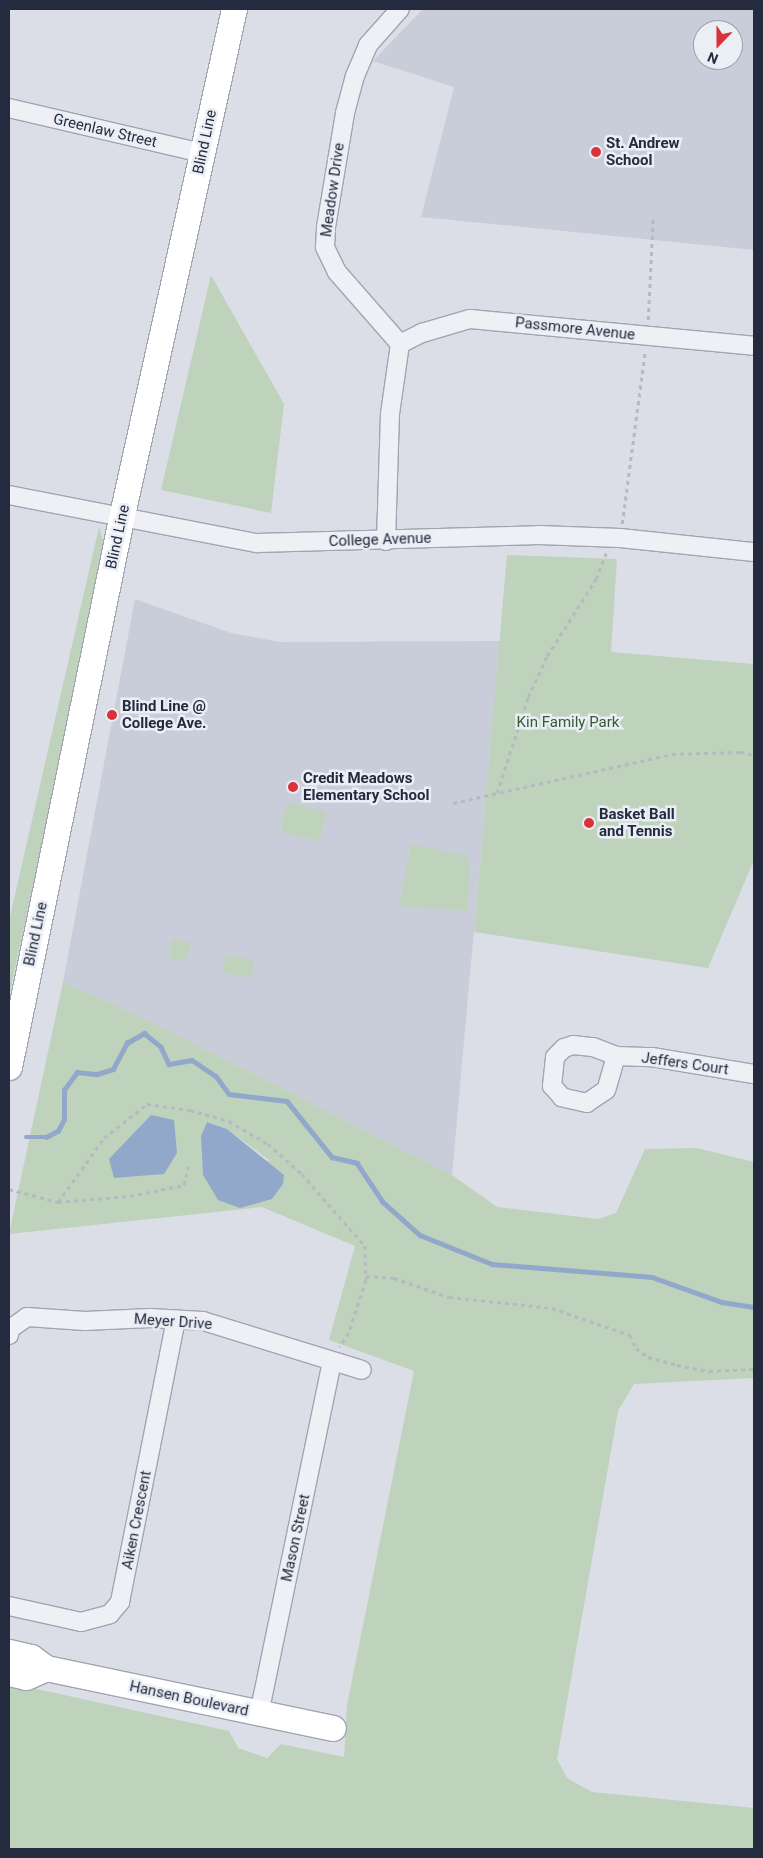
<!DOCTYPE html>
<style>
body{margin:0}
#map{position:relative;width:763px;height:1858px;overflow:hidden;background:#dbdee7;font-family:Roboto,sans-serif}
div>[style]{position:absolute}
[style*='--x']{left:calc(var(--x)*1px);top:calc(var(--y)*1px);width:calc(var(--w)*1px);rotate:calc(var(--a)*1deg)}
.built>*{inset:0;background:#c9cdd9}
.green>*{inset:0;background:#bfd2bb;transform-origin:0 0}
.water>*{inset:0;background:#92a8cb}
.stream>*{height:4.5px;margin:-2.25px;padding:0 2.25px;transform-origin:2.25px;border-radius:2.25px;background:#92a8cb}
.path>*{height:2.5px;margin-top:-1.25px;transform-origin:0;background:repeating-linear-gradient(90deg,#b5b9c2 0 4px,transparent 0 8px)}
.roads{filter:drop-shadow(1px 0 #a0a5b1) drop-shadow(-1px 0 #a0a5b1) drop-shadow(0 1px #a0a5b1) drop-shadow(0 -1px #a0a5b1)}
.street>*{height:18px;margin:-9px;padding:0 9px;transform-origin:9px;border-radius:9px;background:#eef0f5}
.secondary>*{height:25px;margin:-12.5px;padding:0 12.5px;transform-origin:12.5px;border-radius:12.5px;background:#fff}
.dots>*{width:14px;height:14px;translate:-50% -50%;box-sizing:border-box;border:2px solid #eaeef5;border-radius:50%}
span{translate:-50% -50%;white-space:nowrap;text-align:center;line-height:1.15;-webkit-text-stroke:5px #eaeef5;paint-order:stroke}
.street-label{font-size:15px;color:#242b3e}
.poi-label{font-size:15px;color:#242b3e;font-weight:700}
.left{translate:0 -50%;text-align:left}
.park-label{font-size:15px;color:#345b30}
.frame{position:absolute;inset:0;border:10px solid #242b3e;pointer-events:none}
.north{position:absolute;left:693px;top:20px;width:50px;height:50px;box-sizing:border-box;background:#eaeef5;border:1px solid #9ba0ac;border-radius:50%;rotate:202deg;font-size:14px;font-weight:700;line-height:20px;text-align:center;color:#242b3e}
.north::after{content:'';display:block;margin:auto;width:18px;height:22px;background:#da323b;clip-path:polygon(50% 0,100% 100%,50% 72%,0 100%)}
</style>
<div id="map">
<div class="built">
<div style="clip-path:polygon(evenodd,423px 9px,754px 9px,754px 250px,421px 217px,454px 87px,373px 61px,423px 9px,703px 30px,733px 30px,733px 60px,703px 60px,703px 30px)"></div>
<div style="clip-path:polygon(135px 599px,231px 633px,280px 642px,500px 641px,452px 1175px,148px 1020px,63px 982px)"></div>
</div>
<div class="green">
<div style="clip-path:polygon(211px 275px,284px 404px,271px 513px,161px 490px)"></div>
<div style="clip-path:polygon(99px 527px,105px 546px,9px 997px,9px 921px)"></div>
<div style="clip-path:polygon(507px 555px,617px 559px,611px 652px,754px 664px,754px 860px,708px 968px,474px 932px)"></div>
<div style="left:287px;top:803px;width:40px;height:30px;rotate:12deg"></div>
<div style="clip-path:polygon(411px 844px,463px 855px,470px 859px,467px 911px,399px 906px)"></div>
<div style="left:173px;top:939px;width:18px;height:19px;rotate:13deg"></div>
<div style="left:226px;top:955px;width:29px;height:18px;rotate:10deg"></div>
<div style="clip-path:polygon(evenodd,63px 982px,148px 1020px,452px 1175px,497px 1207px,598px 1219px,616px 1213px,645px 1149px,697px 1148px,754px 1162px,754px 1378px,634px 1384px,618px 1411px,557px 1759px,567px 1778px,592px 1792px,754px 1808px,754px 1849px,9px 1849px,9px 1683px,229px 1731px,238px 1748px,267px 1758px,281px 1744px,344px 1757px,347px 1705px,414px 1371px,329px 1340px,355px 1246px,262px 1207px,9px 1234px,63px 982px,208px 1122px,227px 1129px,270px 1161px,203px 1153px,201px 1136px,208px 1122px)"></div>
</div>
<div class="water">
<div style="clip-path:polygon(151px 1115px,174px 1120px,177px 1153px,164px 1174px,114px 1178px,109px 1159px)"></div>
<div style="clip-path:polygon(207px 1122px,227px 1129px,284px 1175px,283px 1184px,272px 1199px,240px 1208px,218px 1200px,203px 1175px,201px 1136px)"></div>
</div>
<div class="stream">
<div style="--x:26;--y:1137;--w:20;--a:0"></div>
<div style="--x:46;--y:1137;--w:13;--a:-27"></div>
<div style="--x:58;--y:1131;--w:13;--a:-63"></div>
<div style="--x:64;--y:1119;--w:29;--a:-90"></div>
<div style="--x:64;--y:1090;--w:22;--a:-54"></div>
<div style="--x:77;--y:1072;--w:20;--a:6"></div>
<div style="--x:97;--y:1074;--w:17;--a:-17"></div>
<div style="--x:113;--y:1069;--w:30;--a:-62"></div>
<div style="--x:127;--y:1043;--w:20;--a:-30"></div>
<div style="--x:144;--y:1033;--w:22;--a:39"></div>
<div style="--x:161;--y:1047;--w:19;--a:65"></div>
<div style="--x:169;--y:1064;--w:23;--a:-10"></div>
<div style="--x:192;--y:1060;--w:29;--a:34"></div>
<div style="--x:216;--y:1076;--w:22;--a:54"></div>
<div style="--x:229;--y:1094;--w:58;--a:6.9"></div>
<div style="--x:287;--y:1101;--w:72;--a:51.2"></div>
<div style="--x:332;--y:1157;--w:26;--a:13"></div>
<div style="--x:357;--y:1163;--w:47;--a:56.3"></div>
<div style="--x:383;--y:1202;--w:50;--a:41.7"></div>
<div style="--x:420;--y:1235;--w:78;--a:21.9"></div>
<div style="--x:492;--y:1264;--w:161;--a:4.6"></div>
<div style="--x:652;--y:1277;--w:74;--a:19.7"></div>
<div style="--x:722;--y:1302;--w:32;--a:9"></div>
</div>
<div class="path">
<div style="--x:648;--y:320;--w:103;--a:-87.2"></div>
<div style="--x:622;--y:524;--w:175;--a:-82.4"></div>
<div style="--x:497;--y:793;--w:101;--a:-72.1"></div>
<div style="--x:528;--y:697;--w:45;--a:-65.1"></div>
<div style="--x:547;--y:656;--w:91;--a:-57.5"></div>
<div style="--x:596;--y:579;--w:28;--a:-69"></div>
<div style="--x:453;--y:803;--w:224;--a:-12.6"></div>
<div style="--x:672;--y:754;--w:68;--a:-1.7"></div>
<div style="--x:740;--y:752;--w:14;--a:12"></div>
<div style="--x:9;--y:1189;--w:51;--a:14.9"></div>
<div style="--x:58;--y:1202;--w:79;--a:-54.3"></div>
<div style="--x:104;--y:1138;--w:55;--a:-38.3"></div>
<div style="--x:147;--y:1104;--w:43;--a:7.9"></div>
<div style="--x:190;--y:1110;--w:41;--a:15.8"></div>
<div style="--x:229;--y:1121;--w:45;--a:30.5"></div>
<div style="--x:268;--y:1144;--w:45;--a:41.4"></div>
<div style="--x:302;--y:1174;--w:96;--a:48.8"></div>
<div style="--x:365;--y:1246;--w:34;--a:88"></div>
<div style="--x:366;--y:1280;--w:56;--a:107.8"></div>
<div style="--x:349;--y:1333;--w:17;--a:123"></div>
<div style="--x:58;--y:1202;--w:72;--a:-4.8"></div>
<div style="--x:130;--y:1196;--w:55;--a:-11.5"></div>
<div style="--x:184;--y:1185;--w:19;--a:-78"></div>
<div style="--x:366;--y:1276;--w:28;--a:4"></div>
<div style="--x:394;--y:1278;--w:58;--a:19.1"></div>
<div style="--x:449;--y:1297;--w:104;--a:6.1"></div>
<div style="--x:552;--y:1308;--w:83;--a:19.1"></div>
<div style="--x:630;--y:1335;--w:14;--a:65"></div>
<div style="--x:636;--y:1348;--w:15;--a:37"></div>
<div style="--x:648;--y:1357;--w:30;--a:15"></div>
<div style="--x:677;--y:1365;--w:33;--a:11"></div>
<div style="--x:709;--y:1371;--w:45;--a:-2.5"></div>
</div>
<div class="roads">
<div class="street">
<div style="--x:9;--y:108;--w:198;--a:13.1"></div>
<div style="--x:400;--y:344;--w:25;--a:-27"></div>
<div style="--x:422;--y:333;--w:50;--a:-16.3"></div>
<div style="--x:470;--y:319;--w:285;--a:5.4"></div>
<div style="--x:9;--y:495;--w:253;--a:11"></div>
<div style="--x:257;--y:543;--w:282;--a:-1.6"></div>
<div style="--x:539;--y:535;--w:81;--a:2.1"></div>
<div style="--x:620;--y:538;--w:135;--a:6"></div>
<div style="--x:386;--y:541;--w:127;--a:-88.2"></div>
<div style="--x:390;--y:414;--w:71;--a:-81.9"></div>
<div style="--x:400;--y:344;--w:96;--a:-131.2"></div>
<div style="--x:337;--y:272;--w:28;--a:-116"></div>
<div style="--x:325;--y:247;--w:20;--a:-87"></div>
<div style="--x:326;--y:227;--w:116;--a:-80.5"></div>
<div style="--x:345;--y:113;--w:38;--a:-75"></div>
<div style="--x:355;--y:76;--w:34;--a:-67"></div>
<div style="--x:368;--y:45;--w:48;--a:-48.4"></div>
<div style="--x:616;--y:1056;--w:35;--a:106"></div>
<div style="--x:606;--y:1090;--w:23;--a:146"></div>
<div style="--x:587;--y:1103;--w:26;--a:-167"></div>
<div style="--x:562;--y:1097;--w:15;--a:-132"></div>
<div style="--x:552;--y:1086;--w:29;--a:-84"></div>
<div style="--x:555;--y:1057;--w:13;--a:-45"></div>
<div style="--x:564;--y:1048;--w:9;--a:-18"></div>
<div style="--x:573;--y:1045;--w:20;--a:6"></div>
<div style="--x:593;--y:1047;--w:25;--a:21"></div>
<div style="--x:616;--y:1056;--w:36;--a:2"></div>
<div style="--x:652;--y:1057;--w:103;--a:9.5"></div>
<div style="--x:9;--y:1335;--w:6;--a:-81"></div>
<div style="--x:10;--y:1329;--w:21;--a:-35"></div>
<div style="--x:27;--y:1317;--w:58;--a:3.9"></div>
<div style="--x:85;--y:1321;--w:65;--a:-2.6"></div>
<div style="--x:150;--y:1318;--w:53;--a:3.2"></div>
<div style="--x:203;--y:1321;--w:166;--a:17.1"></div>
<div style="--x:9;--y:1606;--w:74;--a:12.5"></div>
<div style="--x:81;--y:1622;--w:30;--a:-15"></div>
<div style="--x:110;--y:1614;--w:16;--a:-50"></div>
<div style="--x:120;--y:1602;--w:288;--a:-78.8"></div>
<div style="--x:259;--y:1714;--w:360;--a:-78.3"></div>
</div>
<div class="secondary">
<div style="--x:9;--y:1067;--w:559;--a:-78.45"></div>
<div style="--x:121;--y:519;--w:522;--a:-77.51"></div>
<div style="--x:9;--y:1652;--w:23;--a:13"></div>
<div style="--x:31;--y:1657;--w:19;--a:36"></div>
<div style="--x:46;--y:1668;--w:293;--a:11.8"></div>
<div style="--x:9;--y:1673;--w:17;--a:13"></div>
<div style="--x:26;--y:1677;--w:22;--a:-24"></div>
</div>
</div>
<div class="dots">
<div style="left:596px;top:152px;background:#da323b"></div>
<div style="left:112px;top:715px;background:#da323b"></div>
<div style="left:293px;top:787px;background:#da323b"></div>
<div style="left:589px;top:823px;background:#da323b"></div>
</div>
<div class="street-label">
<span style="left:105px;top:131px;rotate:13deg">Greenlaw Street</span>
<span style="left:205px;top:142px;rotate:-78deg">Blind Line</span>
<span style="left:333px;top:190px;rotate:-82deg">Meadow Drive</span>
<span style="left:575px;top:329px;rotate:6deg">Passmore Avenue</span>
<span style="left:118px;top:537px;rotate:-78deg">Blind Line</span>
<span style="left:380px;top:540px;rotate:-2deg">College Avenue</span>
<span style="left:36px;top:934px;rotate:-78deg">Blind Line</span>
<span style="left:685px;top:1064px;rotate:8deg">Jeffers Court</span>
<span style="left:173px;top:1322px;rotate:4deg">Meyer Drive</span>
<span style="left:137px;top:1520px;rotate:-79deg">Aiken Crescent</span>
<span style="left:296px;top:1538px;rotate:-78deg">Mason Street</span>
<span style="left:189px;top:1699px;rotate:12deg">Hansen Boulevard</span>
</div>
<div class="poi-label">
<span class="left" style="left:606px;top:152px">St. Andrew<br>School</span>
<span class="left" style="left:122px;top:715px">Blind Line @<br>College Ave.</span>
<span class="left" style="left:303px;top:787px">Credit Meadows<br>Elementary School</span>
<span class="left" style="left:599px;top:823px">Basket Ball<br>and Tennis</span>
</div>
<div class="park-label">
<span style="left:568px;top:723px">Kin Family Park</span>
</div>
<div class="frame"></div>
<div class="north">N</div>
</div>
